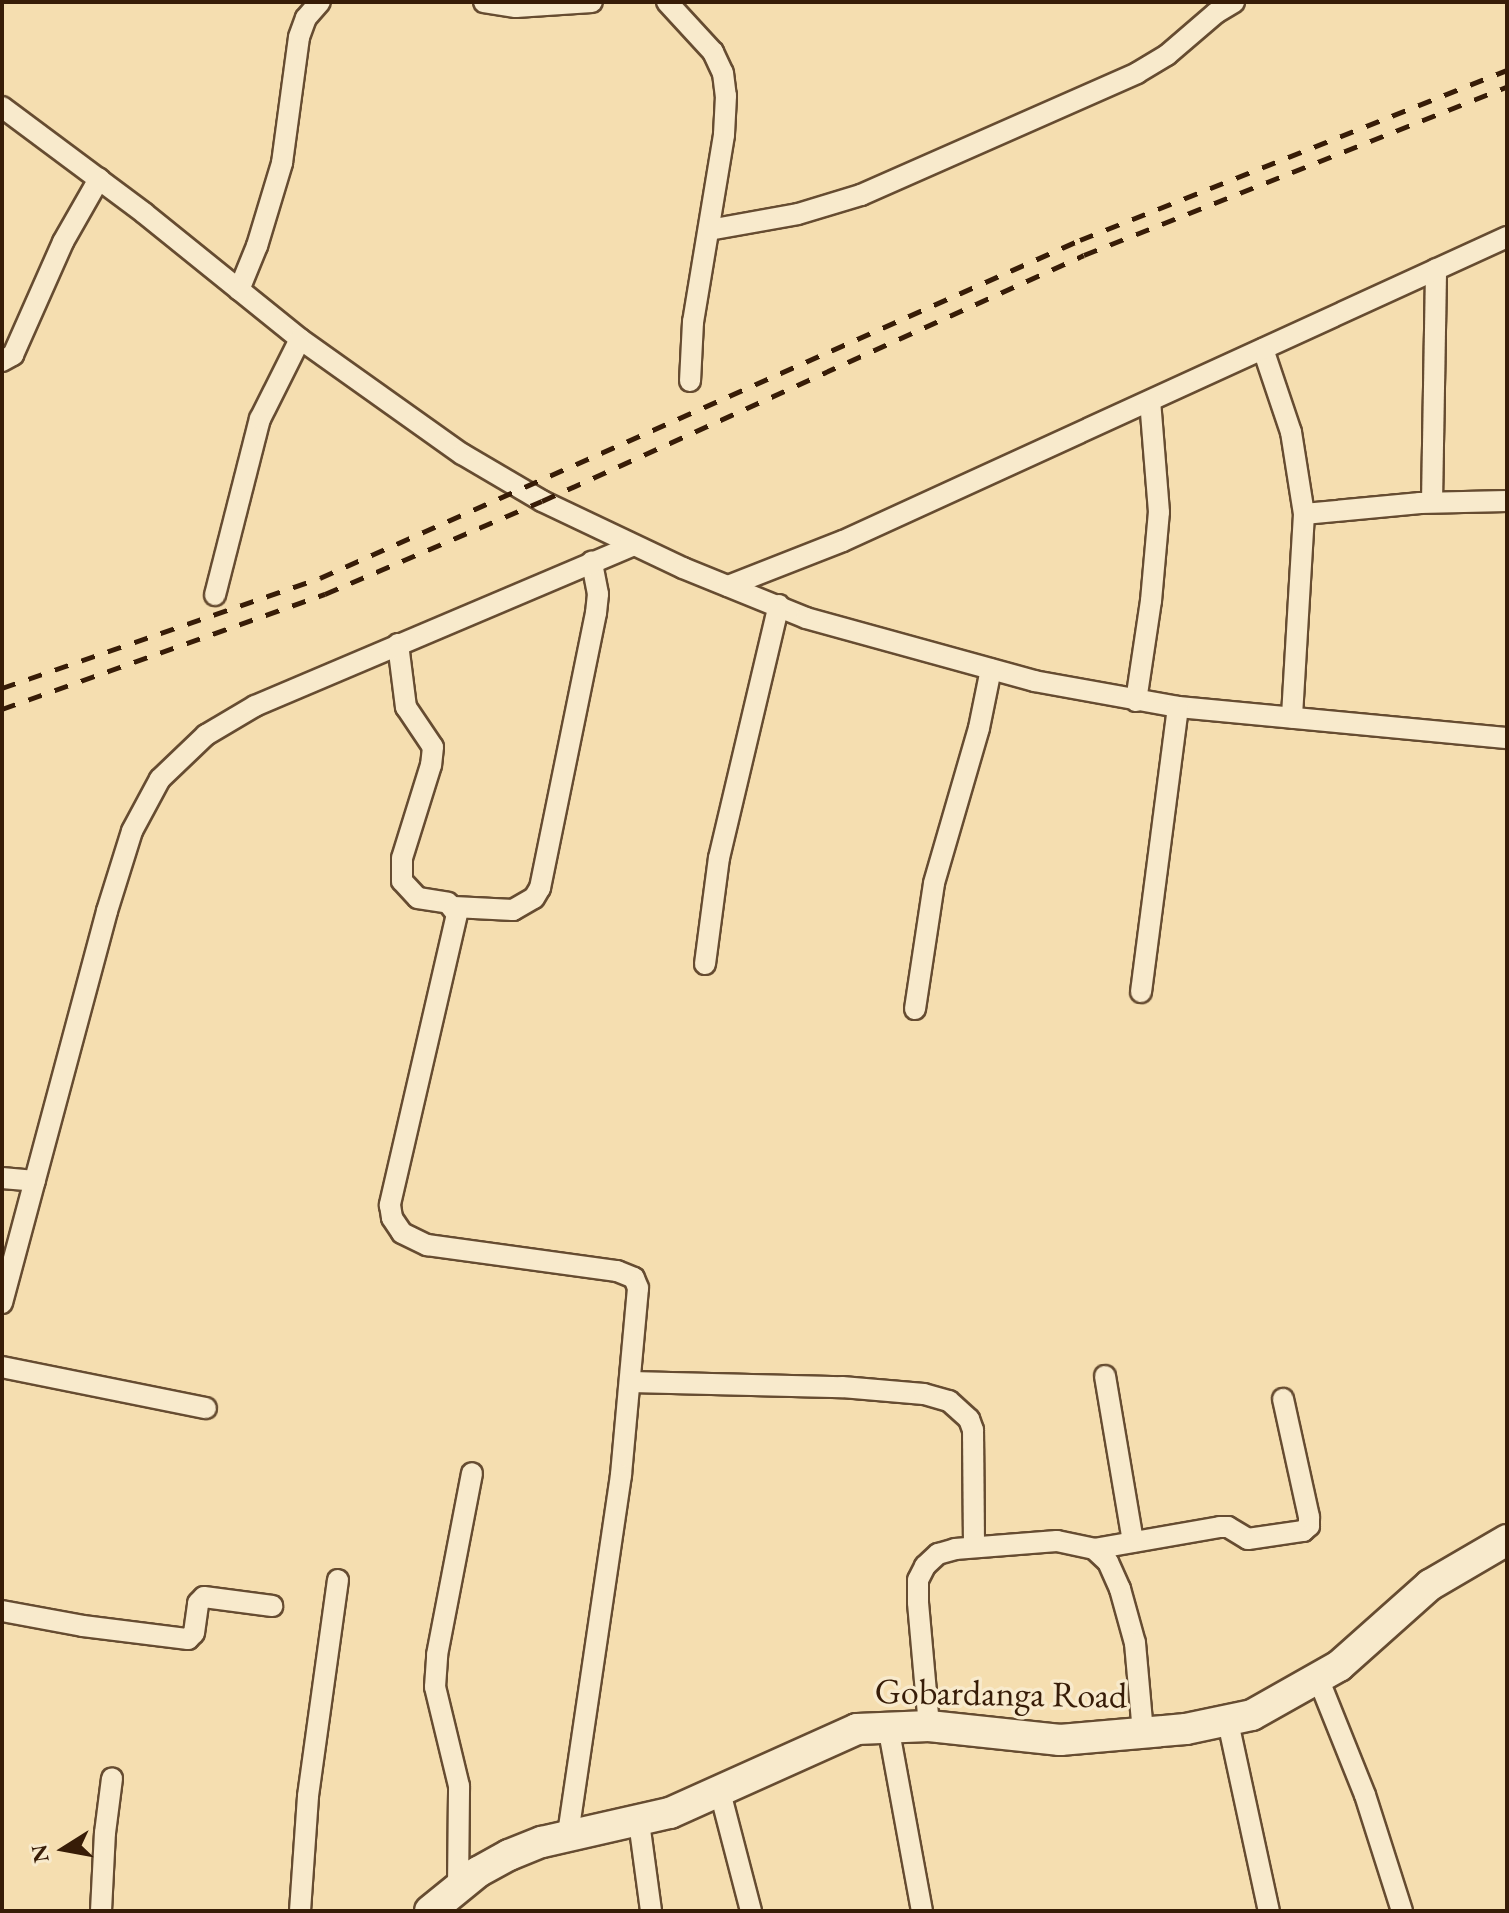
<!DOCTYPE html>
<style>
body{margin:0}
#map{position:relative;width:1509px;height:1913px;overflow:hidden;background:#f5deb0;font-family:"EB Garamond",serif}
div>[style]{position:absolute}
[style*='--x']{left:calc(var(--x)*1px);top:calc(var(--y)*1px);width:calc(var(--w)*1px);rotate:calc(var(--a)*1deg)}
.roads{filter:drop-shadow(2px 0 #664c31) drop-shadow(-2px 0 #664c31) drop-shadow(0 2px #664c31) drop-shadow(0 -2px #664c31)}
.street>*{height:20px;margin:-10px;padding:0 10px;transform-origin:10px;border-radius:10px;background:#f8eacc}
.secondary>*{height:30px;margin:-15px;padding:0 15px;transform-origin:15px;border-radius:15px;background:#f8eacc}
.rail>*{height:5px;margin-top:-2.5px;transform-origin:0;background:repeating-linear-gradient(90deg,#371c07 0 14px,transparent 0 28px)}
span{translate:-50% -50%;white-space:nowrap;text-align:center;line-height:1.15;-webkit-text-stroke:7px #f8eacc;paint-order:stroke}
.street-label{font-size:36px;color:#371c07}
.frame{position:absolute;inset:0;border:4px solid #371c07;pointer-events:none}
.north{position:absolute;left:24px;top:1809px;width:80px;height:80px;-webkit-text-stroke:6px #f8eacc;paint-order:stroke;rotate:259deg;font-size:22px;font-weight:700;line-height:32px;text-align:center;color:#371c07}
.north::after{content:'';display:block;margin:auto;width:28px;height:36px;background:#371c07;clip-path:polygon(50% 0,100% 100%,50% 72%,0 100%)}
</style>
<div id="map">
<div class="roads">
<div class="street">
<div style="--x:484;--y:2;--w:32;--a:9"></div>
<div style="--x:516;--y:7;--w:76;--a:-3.8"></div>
<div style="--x:667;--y:2;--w:68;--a:47.4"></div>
<div style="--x:713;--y:52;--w:23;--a:65"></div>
<div style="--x:723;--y:73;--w:23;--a:83"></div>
<div style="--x:726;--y:96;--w:39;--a:93"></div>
<div style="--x:724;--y:135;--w:190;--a:99.4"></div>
<div style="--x:693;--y:322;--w:59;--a:92.9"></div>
<div style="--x:2;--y:107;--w:177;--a:36.7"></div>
<div style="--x:144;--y:213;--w:201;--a:38.9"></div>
<div style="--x:300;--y:339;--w:199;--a:35.4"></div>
<div style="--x:462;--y:454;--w:93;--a:30.4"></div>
<div style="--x:542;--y:501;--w:156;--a:25.4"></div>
<div style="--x:683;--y:568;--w:133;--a:22.1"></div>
<div style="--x:806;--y:618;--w:237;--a:15.4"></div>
<div style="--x:1034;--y:681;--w:146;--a:10.2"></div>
<div style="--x:1178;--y:707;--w:330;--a:5.4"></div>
<div style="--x:709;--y:230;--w:90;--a:-10.2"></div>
<div style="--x:798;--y:214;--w:66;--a:-16.8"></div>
<div style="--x:861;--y:195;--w:302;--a:-23.8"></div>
<div style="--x:1137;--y:73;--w:35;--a:-31"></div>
<div style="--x:1167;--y:55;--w:65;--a:-40.6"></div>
<div style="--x:1216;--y:13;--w:21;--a:-31"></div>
<div style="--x:239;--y:290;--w:48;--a:-67.8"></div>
<div style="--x:257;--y:246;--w:87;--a:-73.2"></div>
<div style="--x:282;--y:163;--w:127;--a:-82.3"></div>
<div style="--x:299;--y:37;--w:20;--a:-70"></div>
<div style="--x:306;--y:18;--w:21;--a:-49"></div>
<div style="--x:1263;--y:349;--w:88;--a:71.4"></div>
<div style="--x:1291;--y:432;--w:83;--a:81"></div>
<div style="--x:1304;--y:514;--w:204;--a:93.4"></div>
<div style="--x:2;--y:361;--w:13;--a:-29"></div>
<div style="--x:13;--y:355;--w:124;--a:-66.1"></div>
<div style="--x:63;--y:242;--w:73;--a:-60.3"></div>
<div style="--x:1432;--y:502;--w:233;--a:-89"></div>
<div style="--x:1304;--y:514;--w:117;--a:-5.4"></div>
<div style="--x:1420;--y:503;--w:87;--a:-1.3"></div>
<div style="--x:728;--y:586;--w:123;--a:-21.4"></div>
<div style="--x:843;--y:541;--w:730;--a:-24.6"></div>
<div style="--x:215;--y:595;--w:182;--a:-75.7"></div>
<div style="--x:260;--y:419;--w:89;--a:-63.4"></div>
<div style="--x:398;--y:644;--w:64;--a:82.8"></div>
<div style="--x:406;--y:707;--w:48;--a:56"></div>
<div style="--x:433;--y:747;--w:18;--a:96"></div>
<div style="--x:431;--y:765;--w:97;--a:107.3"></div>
<div style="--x:402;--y:858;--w:23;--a:90"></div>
<div style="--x:402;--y:881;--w:23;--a:47"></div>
<div style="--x:418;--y:898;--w:30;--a:9"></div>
<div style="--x:448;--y:903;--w:14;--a:51"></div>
<div style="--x:457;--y:914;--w:299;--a:103"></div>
<div style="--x:390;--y:1205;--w:13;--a:81"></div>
<div style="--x:392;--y:1218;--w:18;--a:56"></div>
<div style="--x:402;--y:1233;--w:28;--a:26"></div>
<div style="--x:427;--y:1245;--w:192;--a:7.8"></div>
<div style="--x:617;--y:1271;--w:18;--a:22"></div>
<div style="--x:634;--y:1278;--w:11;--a:68"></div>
<div style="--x:638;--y:1288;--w:188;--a:95.2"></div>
<div style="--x:621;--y:1475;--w:365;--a:98.4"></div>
<div style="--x:1136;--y:701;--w:101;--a:-81.5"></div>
<div style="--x:1151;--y:601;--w:89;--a:-84.9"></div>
<div style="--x:1159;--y:512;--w:111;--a:-94.6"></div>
<div style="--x:454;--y:907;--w:59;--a:2.9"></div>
<div style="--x:513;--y:910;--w:24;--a:-30"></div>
<div style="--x:534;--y:898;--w:12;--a:-59"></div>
<div style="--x:540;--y:888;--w:281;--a:-78.5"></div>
<div style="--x:596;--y:613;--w:19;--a:-84"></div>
<div style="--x:598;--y:594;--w:33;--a:-101"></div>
<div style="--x:705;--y:964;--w:107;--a:-82.5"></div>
<div style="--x:719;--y:858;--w:260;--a:-76.7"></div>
<div style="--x:1141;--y:992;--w:287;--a:-82.6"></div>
<div style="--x:915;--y:1009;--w:127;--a:-81.4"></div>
<div style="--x:934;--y:883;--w:161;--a:-73.8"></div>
<div style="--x:979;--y:728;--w:60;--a:-78.5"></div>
<div style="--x:2;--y:1178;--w:33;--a:5"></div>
<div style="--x:2;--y:1303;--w:406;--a:-75"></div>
<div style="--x:107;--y:911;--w:84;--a:-72.6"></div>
<div style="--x:132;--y:831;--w:59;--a:-61.7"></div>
<div style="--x:160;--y:779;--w:64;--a:-43.7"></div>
<div style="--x:206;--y:735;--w:57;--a:-30.6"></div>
<div style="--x:255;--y:706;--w:410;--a:-23"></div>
<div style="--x:2;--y:1367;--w:208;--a:11.4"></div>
<div style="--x:1105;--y:1376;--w:168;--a:80.4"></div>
<div style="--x:631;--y:1382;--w:211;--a:1.4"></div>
<div style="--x:842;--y:1387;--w:82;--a:4.9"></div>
<div style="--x:924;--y:1394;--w:26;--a:16"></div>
<div style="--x:949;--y:1401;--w:27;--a:42"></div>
<div style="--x:969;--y:1419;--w:12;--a:70"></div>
<div style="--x:973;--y:1430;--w:116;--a:89.5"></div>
<div style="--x:1094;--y:1549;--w:128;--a:-9.9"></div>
<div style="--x:1220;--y:1527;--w:8;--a:0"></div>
<div style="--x:1228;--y:1527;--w:23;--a:31"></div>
<div style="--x:1248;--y:1539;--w:56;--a:-8.3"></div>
<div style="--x:1303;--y:1531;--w:8;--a:-40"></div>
<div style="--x:1309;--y:1526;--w:9;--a:-90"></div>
<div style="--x:1309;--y:1517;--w:121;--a:-102.4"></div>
<div style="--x:2;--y:1611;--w:82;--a:10.5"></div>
<div style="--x:83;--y:1626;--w:106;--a:7.1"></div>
<div style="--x:188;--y:1639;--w:8;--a:-45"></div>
<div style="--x:194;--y:1633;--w:30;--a:-82"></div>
<div style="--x:198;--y:1603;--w:8;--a:-45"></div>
<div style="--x:204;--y:1597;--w:69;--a:7.5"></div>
<div style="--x:1318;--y:1678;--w:126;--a:68.1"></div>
<div style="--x:1365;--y:1795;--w:122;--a:72.3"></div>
<div style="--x:1228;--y:1722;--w:193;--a:77.8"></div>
<div style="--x:888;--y:1726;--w:188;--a:79.6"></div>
<div style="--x:929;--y:1726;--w:124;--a:-95.1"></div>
<div style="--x:918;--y:1602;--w:22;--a:-90"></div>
<div style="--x:918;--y:1580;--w:16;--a:-63"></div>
<div style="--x:925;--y:1566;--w:18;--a:-43"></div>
<div style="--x:938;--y:1554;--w:18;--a:-16"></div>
<div style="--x:955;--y:1549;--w:102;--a:-4.5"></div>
<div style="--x:1057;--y:1541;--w:38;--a:12"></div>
<div style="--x:1094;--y:1549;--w:19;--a:43"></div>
<div style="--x:1108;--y:1562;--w:30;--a:66"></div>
<div style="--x:1120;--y:1589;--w:56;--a:74.5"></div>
<div style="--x:1135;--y:1643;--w:90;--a:84.9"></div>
<div style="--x:720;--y:1792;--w:123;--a:75.4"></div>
<div style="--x:639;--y:1822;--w:90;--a:82.3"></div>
<div style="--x:458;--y:1888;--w:102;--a:-89.4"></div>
<div style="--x:459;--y:1786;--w:102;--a:-103.6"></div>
<div style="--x:435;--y:1687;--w:32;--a:-86"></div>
<div style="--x:437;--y:1655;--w:185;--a:-79.1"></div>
<div style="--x:101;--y:1911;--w:78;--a:-87.1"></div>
<div style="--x:105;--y:1833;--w:55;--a:-82.7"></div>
<div style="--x:300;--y:1911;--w:115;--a:-86"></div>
<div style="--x:308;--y:1796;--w:218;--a:-82.1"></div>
</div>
<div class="secondary">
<div style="--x:430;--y:1911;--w:62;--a:-39.1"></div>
<div style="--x:478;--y:1872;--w:35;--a:-29"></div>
<div style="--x:509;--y:1855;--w:35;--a:-22"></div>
<div style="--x:542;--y:1842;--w:131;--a:-12.8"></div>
<div style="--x:670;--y:1813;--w:205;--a:-24.2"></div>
<div style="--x:857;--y:1729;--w:72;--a:-2.4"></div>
<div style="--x:929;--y:1726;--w:132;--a:6.1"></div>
<div style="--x:1060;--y:1740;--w:126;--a:-5"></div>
<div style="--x:1186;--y:1729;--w:67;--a:-12"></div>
<div style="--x:1252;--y:1715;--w:100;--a:-29.4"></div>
<div style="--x:1339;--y:1666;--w:122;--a:-41.7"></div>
<div style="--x:1430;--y:1585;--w:89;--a:-30.3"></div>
</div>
</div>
<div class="rail">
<div style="--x:2;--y:688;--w:336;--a:-19.1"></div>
<div style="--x:320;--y:578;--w:832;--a:-23.98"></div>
<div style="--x:1080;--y:240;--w:460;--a:-21.7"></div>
<div style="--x:2;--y:709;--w:343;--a:-19.6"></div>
<div style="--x:325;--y:594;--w:236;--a:-23.2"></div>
<div style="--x:542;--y:501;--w:595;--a:-24.41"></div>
<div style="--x:1084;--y:255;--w:455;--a:-21.7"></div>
</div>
<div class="street-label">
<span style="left:1001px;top:1693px;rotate:1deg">Gobardanga Road</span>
</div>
<div class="frame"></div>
<div class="north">N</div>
</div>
